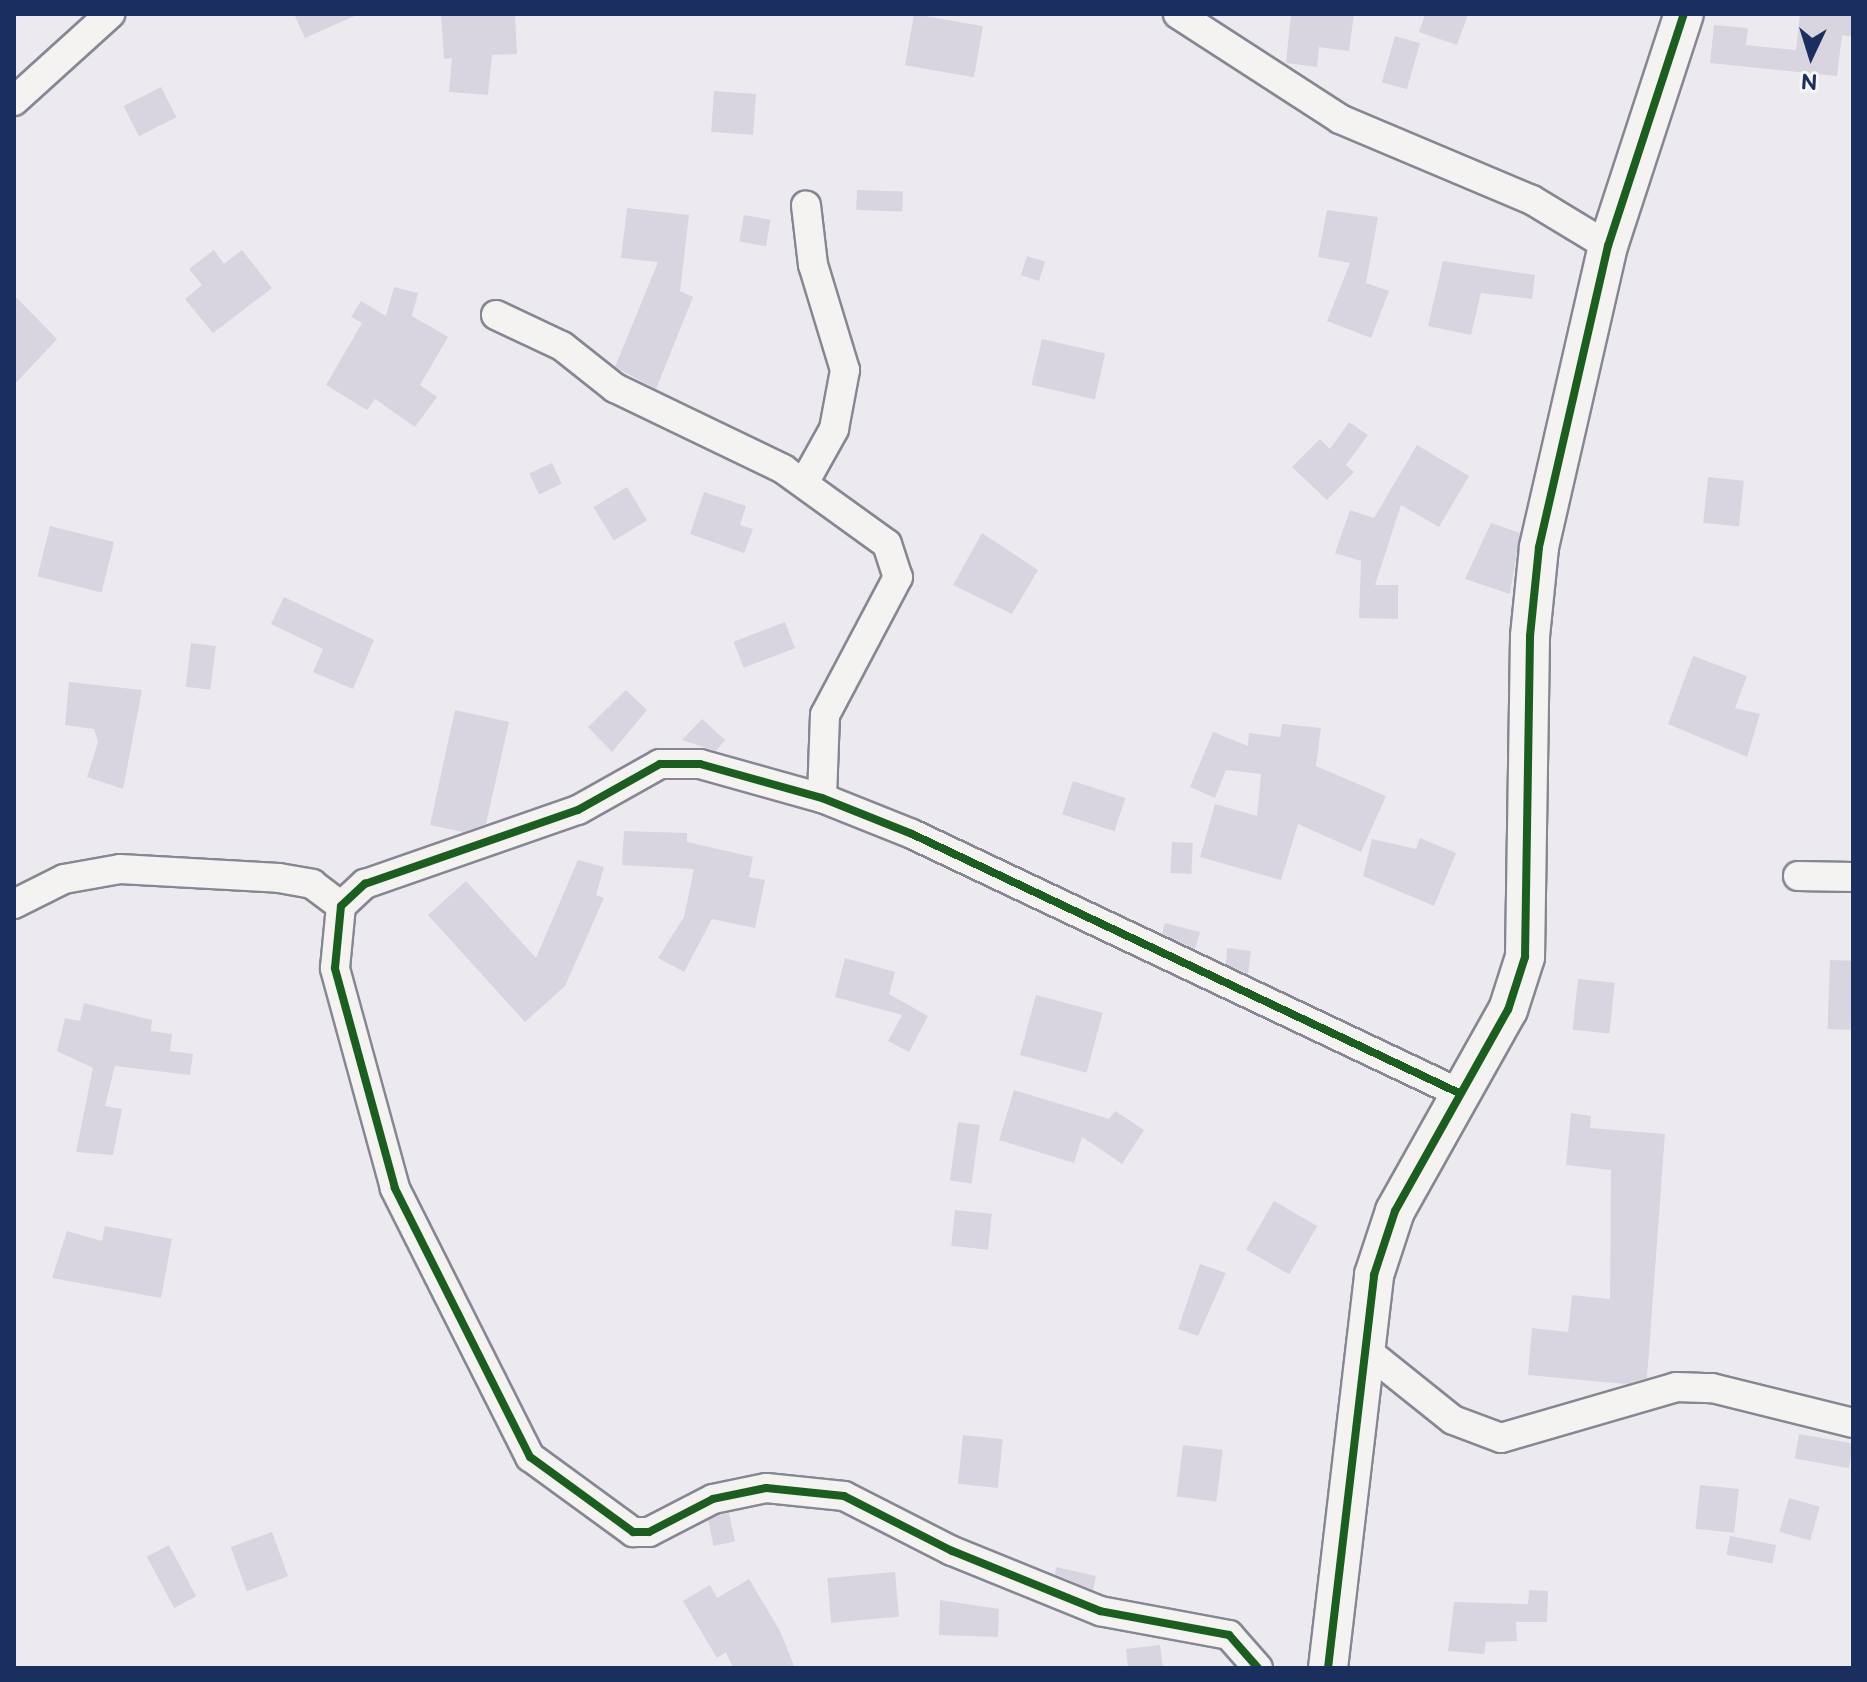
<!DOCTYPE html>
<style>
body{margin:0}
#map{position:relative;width:1867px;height:1682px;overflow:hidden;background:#eceaee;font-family:"Balsamiq Sans",sans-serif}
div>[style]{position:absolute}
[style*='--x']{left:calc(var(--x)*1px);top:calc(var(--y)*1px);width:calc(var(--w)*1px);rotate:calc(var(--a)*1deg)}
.building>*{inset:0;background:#d9d5e0;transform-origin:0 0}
.roads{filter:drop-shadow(2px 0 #858893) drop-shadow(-2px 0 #858893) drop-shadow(0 2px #858893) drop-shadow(0 -2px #858893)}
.street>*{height:28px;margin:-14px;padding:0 14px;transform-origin:14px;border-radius:14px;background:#f4f3f2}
.secondary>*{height:38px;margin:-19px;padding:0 19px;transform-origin:19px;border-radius:19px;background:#f4f3f2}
.cycleway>*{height:8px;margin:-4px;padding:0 4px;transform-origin:4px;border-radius:4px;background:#1b5e20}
span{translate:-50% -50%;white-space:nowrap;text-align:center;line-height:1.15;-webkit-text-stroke:7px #f6f6f2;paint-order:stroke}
.frame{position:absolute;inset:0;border:16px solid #1b2f5e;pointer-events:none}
.north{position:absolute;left:1771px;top:16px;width:80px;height:80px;-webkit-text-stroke:6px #f6f6f2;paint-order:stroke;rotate:184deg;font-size:22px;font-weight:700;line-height:32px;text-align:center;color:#1b2f5e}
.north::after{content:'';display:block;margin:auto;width:28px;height:36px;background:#1b2f5e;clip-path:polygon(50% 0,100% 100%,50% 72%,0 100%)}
</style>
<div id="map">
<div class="building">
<div style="clip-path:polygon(294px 14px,359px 14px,305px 38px)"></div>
<div style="clip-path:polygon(463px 14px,515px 14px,517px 54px,492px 55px,488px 95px,449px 92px,452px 58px,444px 59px,441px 15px)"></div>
<div style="left:914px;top:14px;width:70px;height:52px;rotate:10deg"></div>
<div style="clip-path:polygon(1291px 14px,1354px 14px,1349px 51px,1319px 47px,1317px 67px,1286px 63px)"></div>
<div style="clip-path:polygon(1425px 14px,1468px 14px,1457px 45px,1419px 32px)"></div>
<div style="clip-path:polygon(1800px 14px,1853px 14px,1853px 37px,1842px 35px,1837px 76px,1710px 63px,1714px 25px,1748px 28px,1746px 45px,1796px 50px)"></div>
<div style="left:1395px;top:36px;width:26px;height:48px;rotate:16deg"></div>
<div style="left:161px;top:87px;width:34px;height:42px;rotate:63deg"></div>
<div style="left:714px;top:91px;width:42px;height:41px;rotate:4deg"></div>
<div style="left:857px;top:190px;width:46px;height:20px;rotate:2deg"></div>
<div style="clip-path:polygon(627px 208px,689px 215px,680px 291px,693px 297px,656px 389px,615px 367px,658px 262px,621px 258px)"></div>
<div style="clip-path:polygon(1327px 210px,1378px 217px,1366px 283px,1389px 291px,1371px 338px,1327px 321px,1350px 263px,1318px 257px)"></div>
<div style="left:744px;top:215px;width:27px;height:27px;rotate:10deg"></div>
<div style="clip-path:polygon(214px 250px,224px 264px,242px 250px,272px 288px,213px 333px,185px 299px,202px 285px,189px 269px)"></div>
<div style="left:1027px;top:256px;width:19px;height:20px;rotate:18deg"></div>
<div style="clip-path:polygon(1443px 261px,1535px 275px,1532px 299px,1481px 293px,1471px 335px,1428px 326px)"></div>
<div style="clip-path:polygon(394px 287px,418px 293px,412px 316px,448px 337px,420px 385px,437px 397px,415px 427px,375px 399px,367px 410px,326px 385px,362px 323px,351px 317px,361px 301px,386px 316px)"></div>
<div style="clip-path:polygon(14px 295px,57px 339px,14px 385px)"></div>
<div style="left:1042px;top:339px;width:65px;height:47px;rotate:13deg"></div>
<div style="clip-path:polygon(1349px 422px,1368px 435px,1346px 465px,1354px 472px,1327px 500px,1292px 467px,1320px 439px,1330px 449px)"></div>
<div style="clip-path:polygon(1417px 445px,1469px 476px,1439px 527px,1401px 505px,1375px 585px,1398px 585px,1398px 619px,1359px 618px,1361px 561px,1335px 553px,1350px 510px,1374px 518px)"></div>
<div style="left:552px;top:463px;width:23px;height:25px;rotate:65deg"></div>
<div style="left:1708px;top:477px;width:36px;height:46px;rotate:6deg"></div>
<div style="left:627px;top:487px;width:39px;height:39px;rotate:59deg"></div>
<div style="clip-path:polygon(704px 492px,746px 506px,740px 525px,753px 529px,744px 553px,690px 534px)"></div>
<div style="clip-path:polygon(1491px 523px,1520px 533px,1510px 594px,1465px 579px)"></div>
<div style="left:50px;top:526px;width:66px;height:52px;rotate:14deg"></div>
<div style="clip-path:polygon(982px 533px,1038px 570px,1012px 614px,953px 585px)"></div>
<div style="clip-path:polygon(284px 597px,374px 640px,353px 689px,313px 672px,323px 649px,271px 624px)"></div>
<div style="left:785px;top:622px;width:28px;height:55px;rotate:69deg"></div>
<div style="left:191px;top:643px;width:25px;height:44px;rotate:7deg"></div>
<div style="clip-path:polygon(1693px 656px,1747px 676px,1735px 708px,1760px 714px,1747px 757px,1668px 724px)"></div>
<div style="clip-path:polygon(69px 682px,142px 690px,123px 789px,87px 777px,98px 742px,94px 729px,65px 725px)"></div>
<div style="clip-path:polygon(626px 690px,647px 710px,612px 752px,588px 727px)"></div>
<div style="clip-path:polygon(455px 710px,509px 722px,486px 824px,463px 832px,430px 825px)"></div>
<div style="clip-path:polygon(702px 719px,725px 740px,716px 751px,682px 740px)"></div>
<div style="clip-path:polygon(1282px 724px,1321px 728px,1316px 766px,1386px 796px,1361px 852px,1298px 824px,1281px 880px,1200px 857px,1215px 804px,1257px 816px,1261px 774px,1226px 770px,1215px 798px,1190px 787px,1213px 732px,1248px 746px,1249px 733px,1280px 737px)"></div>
<div style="left:1073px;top:781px;width:55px;height:35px;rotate:18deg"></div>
<div style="clip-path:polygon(624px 831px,687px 833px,687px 842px,753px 857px,749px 877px,765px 880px,755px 928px,712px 919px,684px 972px,658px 958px,684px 917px,694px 869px,622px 865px)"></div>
<div style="clip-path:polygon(1420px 838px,1456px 853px,1434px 906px,1363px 876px,1372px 839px,1416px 849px)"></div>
<div style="left:1172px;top:842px;width:21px;height:31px;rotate:3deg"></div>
<div style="clip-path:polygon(578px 860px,604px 867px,596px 895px,604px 898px,565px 986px,525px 1022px,428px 915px,466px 881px,536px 958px)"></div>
<div style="clip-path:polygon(1165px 923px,1200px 932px,1195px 949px,1162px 934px)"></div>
<div style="clip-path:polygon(1227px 948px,1251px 951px,1248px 974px,1226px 964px)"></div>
<div style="clip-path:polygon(845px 958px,895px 972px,889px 994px,928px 1016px,909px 1052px,888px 1041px,902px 1015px,835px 997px)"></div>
<div style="left:1830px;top:960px;width:23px;height:69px;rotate:2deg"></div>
<div style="left:1578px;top:979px;width:37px;height:51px;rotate:6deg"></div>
<div style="left:1036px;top:995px;width:69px;height:62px;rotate:15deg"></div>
<div style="clip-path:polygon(84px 1003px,152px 1020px,151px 1031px,172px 1034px,170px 1051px,193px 1054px,190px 1075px,115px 1066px,105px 1106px,122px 1109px,113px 1155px,76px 1152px,93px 1068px,57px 1051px,65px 1018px,80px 1021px)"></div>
<div style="clip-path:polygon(1014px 1090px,1109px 1119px,1115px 1111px,1144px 1130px,1122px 1164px,1082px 1137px,1074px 1163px,999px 1140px)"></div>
<div style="clip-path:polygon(1571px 1113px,1591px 1116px,1590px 1128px,1665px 1134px,1647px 1378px,1626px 1384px,1528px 1375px,1532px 1328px,1568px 1332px,1572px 1295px,1610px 1299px,1611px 1170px,1566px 1165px)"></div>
<div style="left:958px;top:1122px;width:22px;height:59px;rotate:8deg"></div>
<div style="left:1274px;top:1201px;width:50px;height:56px;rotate:30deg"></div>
<div style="left:955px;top:1210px;width:37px;height:36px;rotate:6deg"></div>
<div style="clip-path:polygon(105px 1226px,172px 1239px,161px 1298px,52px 1278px,67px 1231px,102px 1241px)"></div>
<div style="clip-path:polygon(1200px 1264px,1226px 1273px,1198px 1336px,1178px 1329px)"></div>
<div style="left:1799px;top:1434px;width:55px;height:25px;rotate:10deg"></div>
<div style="left:963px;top:1435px;width:40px;height:49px;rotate:6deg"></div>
<div style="left:1183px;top:1445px;width:40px;height:52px;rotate:7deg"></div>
<div style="left:1700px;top:1485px;width:39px;height:44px;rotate:6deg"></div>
<div style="left:1789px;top:1498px;width:32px;height:35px;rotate:16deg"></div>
<div style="left:729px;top:1513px;width:29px;height:22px;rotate:78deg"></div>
<div style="left:272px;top:1532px;width:47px;height:44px;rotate:70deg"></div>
<div style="left:1730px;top:1536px;width:47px;height:19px;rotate:11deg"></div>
<div style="left:169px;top:1545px;width:58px;height:25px;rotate:62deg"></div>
<div style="clip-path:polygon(1056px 1567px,1096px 1576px,1093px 1590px,1055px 1574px)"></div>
<div style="left:895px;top:1572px;width:45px;height:68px;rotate:85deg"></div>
<div style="clip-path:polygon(749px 1579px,780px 1631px,795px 1668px,733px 1668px,726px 1652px,717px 1658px,683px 1601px,710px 1585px,717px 1598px)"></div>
<div style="clip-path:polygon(1529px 1590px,1548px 1591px,1547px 1622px,1516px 1622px,1517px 1641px,1486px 1642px,1484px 1654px,1448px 1651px,1454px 1602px,1528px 1604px)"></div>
<div style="clip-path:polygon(940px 1600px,999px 1609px,998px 1637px,939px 1635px)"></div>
<div style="clip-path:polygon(1160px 1645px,1163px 1668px,1128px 1668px,1126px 1649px)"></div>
</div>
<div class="roads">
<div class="street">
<div style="--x:1178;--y:14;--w:193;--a:32.9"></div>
<div style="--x:1340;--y:119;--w:208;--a:22.9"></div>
<div style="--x:1532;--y:200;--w:89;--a:31.2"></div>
<div style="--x:14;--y:101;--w:130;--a:-42.2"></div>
<div style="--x:496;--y:315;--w:73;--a:25.2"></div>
<div style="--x:562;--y:346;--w:68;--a:38.4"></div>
<div style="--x:615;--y:388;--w:187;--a:25.7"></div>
<div style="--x:783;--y:469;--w:128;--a:35.8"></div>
<div style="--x:887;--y:544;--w:35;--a:72"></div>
<div style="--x:898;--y:577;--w:156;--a:117.9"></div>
<div style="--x:825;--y:715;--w:83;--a:92.1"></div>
<div style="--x:804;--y:483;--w:62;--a:-60.9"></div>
<div style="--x:834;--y:429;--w:60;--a:-79.4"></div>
<div style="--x:845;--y:370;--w:110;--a:-106.9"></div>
<div style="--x:813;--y:265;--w:60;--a:-96.7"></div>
<div style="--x:1798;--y:876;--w:55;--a:1"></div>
<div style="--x:14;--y:904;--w:56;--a:-26.6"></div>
<div style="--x:64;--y:879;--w:57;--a:-10.1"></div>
<div style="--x:120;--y:869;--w:159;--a:3.2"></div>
<div style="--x:279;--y:878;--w:34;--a:10"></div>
<div style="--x:312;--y:884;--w:36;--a:37"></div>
<div style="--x:1363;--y:1348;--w:115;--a:38.7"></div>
<div style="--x:1453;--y:1420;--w:51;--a:20.6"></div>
<div style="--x:1501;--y:1438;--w:182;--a:-16.2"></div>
<div style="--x:1676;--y:1387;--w:36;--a:2"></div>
<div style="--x:1712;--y:1388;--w:145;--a:13.9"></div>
<div style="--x:1258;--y:1668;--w:44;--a:-131.3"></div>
<div style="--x:1229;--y:1635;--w:131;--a:-169.5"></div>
<div style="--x:1100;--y:1611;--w:160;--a:-157.9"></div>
<div style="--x:952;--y:1551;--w:121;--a:-153"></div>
<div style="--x:844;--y:1496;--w:78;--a:-174.1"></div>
<div style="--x:766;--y:1488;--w:54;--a:168.3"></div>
<div style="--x:713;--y:1499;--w:72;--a:152.7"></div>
<div style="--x:649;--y:1532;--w:16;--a:180"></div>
<div style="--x:633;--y:1532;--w:127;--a:-143.9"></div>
<div style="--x:530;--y:1457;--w:301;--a:-116.7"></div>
<div style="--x:395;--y:1188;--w:228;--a:-105.3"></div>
<div style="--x:335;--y:968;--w:62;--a:-84.5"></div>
<div style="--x:341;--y:906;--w:33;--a:-43"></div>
<div style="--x:365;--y:884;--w:225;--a:-19.2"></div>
<div style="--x:578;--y:810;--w:94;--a:-29.3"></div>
<div style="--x:660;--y:764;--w:40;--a:0"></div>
<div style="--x:700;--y:764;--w:127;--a:15.6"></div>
<div style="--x:822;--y:798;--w:97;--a:21.8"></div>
<div style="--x:912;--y:834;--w:605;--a:25.34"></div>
</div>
<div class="secondary">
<div style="--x:1328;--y:1668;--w:396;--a:-83.3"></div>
<div style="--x:1374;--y:1275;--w:67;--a:-71.8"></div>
<div style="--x:1395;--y:1211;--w:231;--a:-60.7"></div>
<div style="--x:1508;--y:1010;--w:56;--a:-72.2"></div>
<div style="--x:1525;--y:957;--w:321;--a:-89.1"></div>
<div style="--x:1530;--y:636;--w:89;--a:-84.2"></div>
<div style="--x:1539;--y:547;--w:309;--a:-77.1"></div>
<div style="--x:1608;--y:246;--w:244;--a:-71.9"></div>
</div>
</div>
<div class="cycleway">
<div style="--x:1258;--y:1668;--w:44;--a:-131.3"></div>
<div style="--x:1229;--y:1635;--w:131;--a:-169.5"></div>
<div style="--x:1100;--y:1611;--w:160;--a:-157.9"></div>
<div style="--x:952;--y:1551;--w:121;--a:-153"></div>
<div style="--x:844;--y:1496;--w:78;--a:-174.1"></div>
<div style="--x:766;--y:1488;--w:54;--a:168.3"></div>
<div style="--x:713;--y:1499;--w:72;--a:152.7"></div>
<div style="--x:649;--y:1532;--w:16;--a:180"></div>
<div style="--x:633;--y:1532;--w:127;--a:-143.9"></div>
<div style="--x:530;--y:1457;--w:301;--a:-116.7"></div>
<div style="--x:395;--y:1188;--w:228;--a:-105.3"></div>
<div style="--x:335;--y:968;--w:62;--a:-84.5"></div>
<div style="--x:341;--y:906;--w:33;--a:-43"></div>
<div style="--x:365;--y:884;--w:225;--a:-19.2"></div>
<div style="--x:578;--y:810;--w:94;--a:-29.3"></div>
<div style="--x:660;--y:764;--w:40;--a:0"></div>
<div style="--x:700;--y:764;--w:127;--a:15.6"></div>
<div style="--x:822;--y:798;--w:97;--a:21.8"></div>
<div style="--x:912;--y:834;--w:605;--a:25.34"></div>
<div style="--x:1328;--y:1668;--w:396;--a:-83.3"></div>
<div style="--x:1374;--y:1275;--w:67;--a:-71.8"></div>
<div style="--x:1395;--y:1211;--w:231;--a:-60.7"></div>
<div style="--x:1508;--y:1010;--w:56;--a:-72.2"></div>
<div style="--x:1525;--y:957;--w:321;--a:-89.1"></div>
<div style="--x:1530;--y:636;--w:89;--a:-84.2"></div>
<div style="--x:1539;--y:547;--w:309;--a:-77.1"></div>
<div style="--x:1608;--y:246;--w:244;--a:-71.9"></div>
</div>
<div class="frame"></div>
<div class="north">N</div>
</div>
